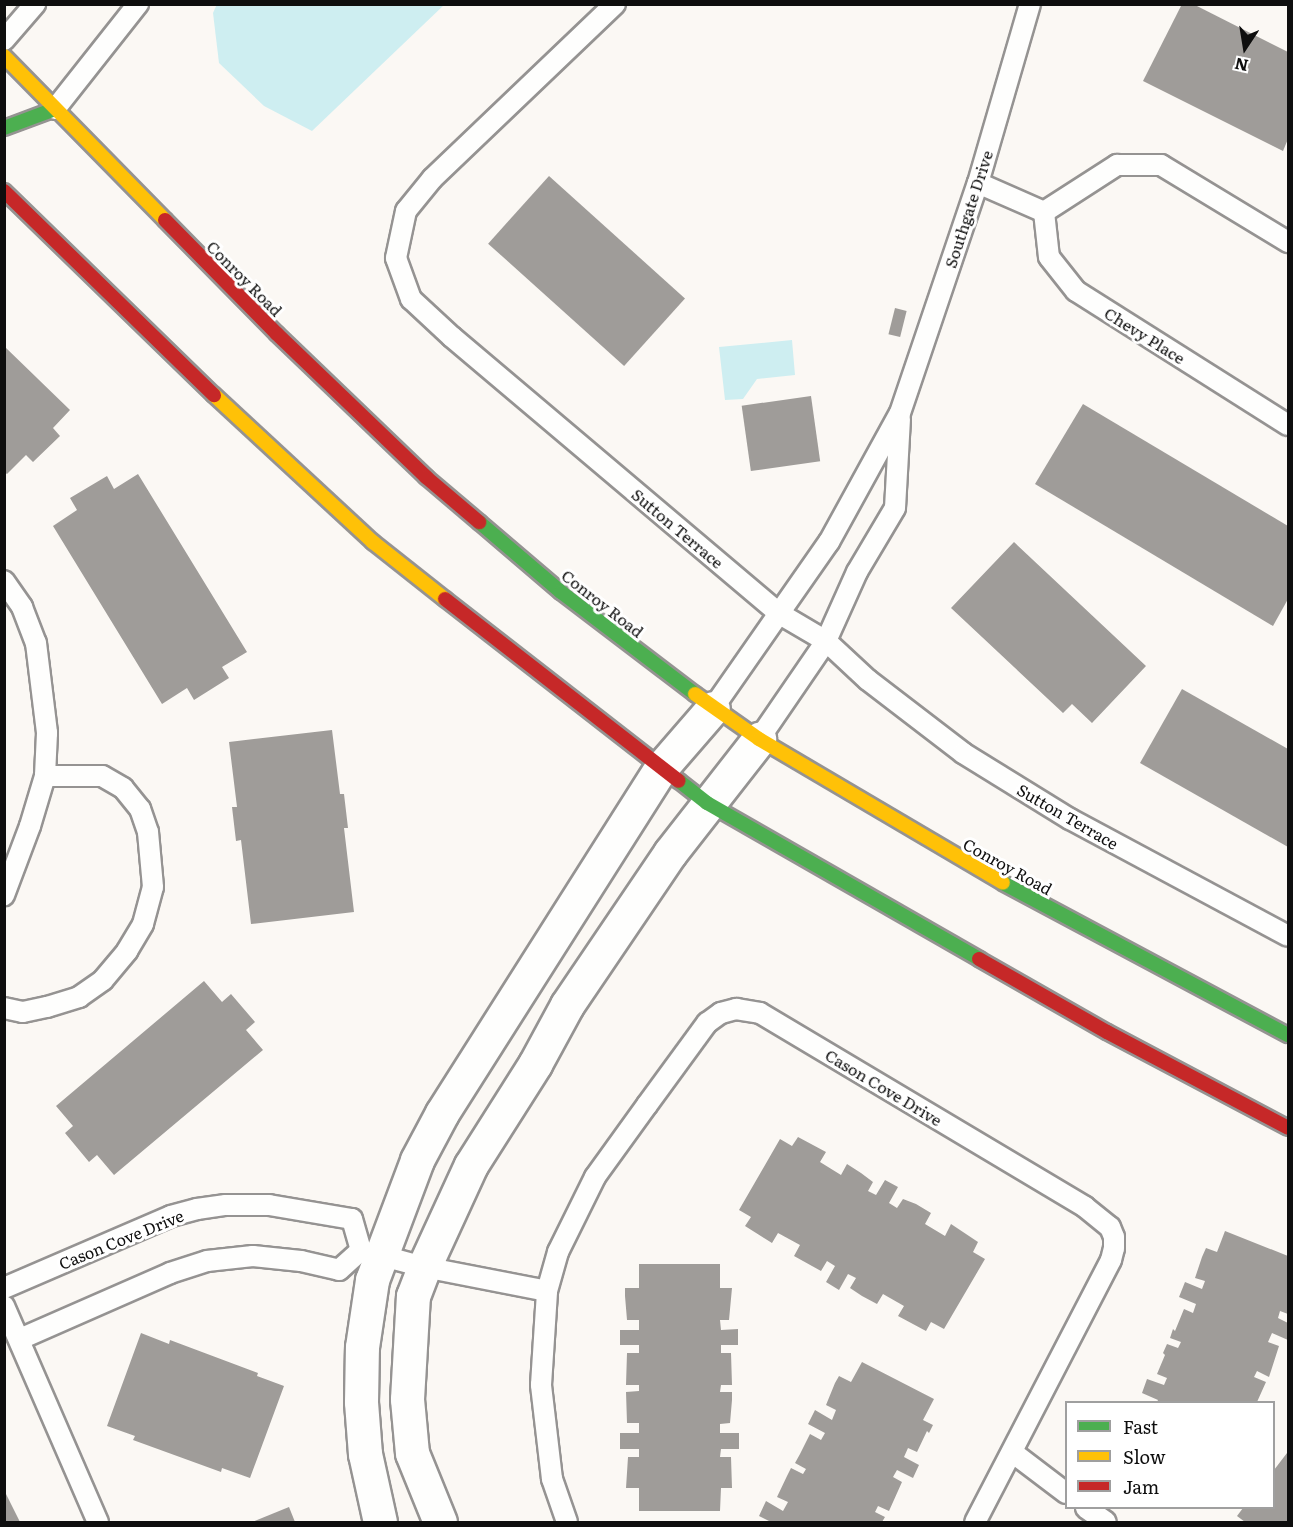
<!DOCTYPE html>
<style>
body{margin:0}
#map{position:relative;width:1293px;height:1527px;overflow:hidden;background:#fbf8f4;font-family:Literata,serif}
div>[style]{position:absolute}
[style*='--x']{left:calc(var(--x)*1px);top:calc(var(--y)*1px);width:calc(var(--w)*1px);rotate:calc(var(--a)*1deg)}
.water>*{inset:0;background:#ceeef1}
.building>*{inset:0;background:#9f9c99;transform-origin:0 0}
.roads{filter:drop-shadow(2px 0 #959392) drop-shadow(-2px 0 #959392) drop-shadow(0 2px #959392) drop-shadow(0 -2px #959392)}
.lane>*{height:20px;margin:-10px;padding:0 10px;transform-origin:10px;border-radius:10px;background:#fefefd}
.street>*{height:33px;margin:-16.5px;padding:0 16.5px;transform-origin:16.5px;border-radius:16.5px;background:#fefefd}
.fast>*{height:14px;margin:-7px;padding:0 7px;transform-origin:7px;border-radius:7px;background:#4caf50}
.slow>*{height:14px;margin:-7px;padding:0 7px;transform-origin:7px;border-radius:7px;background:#ffc107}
.jam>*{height:14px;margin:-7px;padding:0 7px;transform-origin:7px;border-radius:7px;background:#c62828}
span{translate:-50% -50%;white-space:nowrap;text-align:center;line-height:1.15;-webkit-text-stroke:6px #fff;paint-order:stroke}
.street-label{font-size:16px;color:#0e0e0e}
.frame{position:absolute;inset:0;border:6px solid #0e0e0e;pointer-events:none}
.legend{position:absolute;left:1065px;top:1401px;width:210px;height:108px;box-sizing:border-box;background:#fff;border:2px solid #9f9f9f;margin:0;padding:8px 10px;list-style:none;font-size:18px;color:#0e0e0e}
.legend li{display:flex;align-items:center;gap:12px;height:30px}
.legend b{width:30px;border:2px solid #9f9f9f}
.north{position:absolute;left:1215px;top:18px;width:60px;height:60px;-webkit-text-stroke:4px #fff;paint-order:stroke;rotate:192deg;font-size:16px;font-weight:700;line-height:24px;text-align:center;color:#0e0e0e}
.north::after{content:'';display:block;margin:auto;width:21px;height:27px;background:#0e0e0e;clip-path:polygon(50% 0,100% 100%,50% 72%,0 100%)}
</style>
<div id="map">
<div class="water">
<div style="clip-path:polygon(217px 4px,444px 4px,444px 5px,312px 131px,264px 106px,219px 63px,213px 13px)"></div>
<div style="clip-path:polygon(792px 340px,795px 375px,757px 379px,743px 399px,725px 400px,719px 347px)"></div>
</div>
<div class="building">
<div style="clip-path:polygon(1182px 4px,1193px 4px,1288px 52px,1288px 139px,1283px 151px,1143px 81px)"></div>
<div style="left:549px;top:176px;width:183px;height:91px;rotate:42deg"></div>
<div style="left:895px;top:308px;width:12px;height:27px;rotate:14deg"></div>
<div style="clip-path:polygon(4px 346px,70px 410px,53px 428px,60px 436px,33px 462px,26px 455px,7px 474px,4px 472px)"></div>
<div style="left:811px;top:396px;width:66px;height:70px;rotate:82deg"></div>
<div style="clip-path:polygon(1083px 404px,1288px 526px,1288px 599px,1273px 626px,1035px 484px)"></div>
<div style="clip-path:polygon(138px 474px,247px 652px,222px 667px,229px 678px,194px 700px,187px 688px,162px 704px,53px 526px,77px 510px,70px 498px,107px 476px,114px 489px)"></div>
<div style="clip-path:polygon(1014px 542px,1146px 666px,1092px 723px,1072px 704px,1063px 713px,951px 608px)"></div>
<div style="clip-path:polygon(1182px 689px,1288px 749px,1288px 847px,1140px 763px)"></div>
<div style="clip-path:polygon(332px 730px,340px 794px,344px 794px,348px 828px,344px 828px,354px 912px,251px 924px,241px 840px,236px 841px,232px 807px,237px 807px,229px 742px)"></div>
<div style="clip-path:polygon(204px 981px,222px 1002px,231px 994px,255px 1022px,246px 1030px,263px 1050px,114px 1175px,97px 1155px,89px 1162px,65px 1133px,73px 1126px,56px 1106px)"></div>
<div style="clip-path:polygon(798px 1137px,826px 1152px,820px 1162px,841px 1175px,847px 1164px,861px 1173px,873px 1182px,868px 1191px,876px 1195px,885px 1180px,898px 1187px,889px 1203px,897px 1208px,903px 1199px,916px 1204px,931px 1213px,925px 1224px,945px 1236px,951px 1224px,978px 1242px,973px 1252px,985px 1259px,944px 1329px,931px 1322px,926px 1331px,898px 1316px,904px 1306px,883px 1294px,877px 1304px,862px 1296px,850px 1288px,856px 1278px,848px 1274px,839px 1290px,826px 1282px,835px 1266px,827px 1261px,821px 1271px,794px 1256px,800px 1245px,778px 1233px,772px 1243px,745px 1226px,751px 1217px,739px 1210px,780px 1139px,792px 1146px)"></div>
<div style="clip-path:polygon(1225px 1231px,1288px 1256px,1288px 1314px,1280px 1311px,1278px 1318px,1288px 1323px,1288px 1340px,1272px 1333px,1268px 1342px,1279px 1346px,1269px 1377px,1257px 1371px,1254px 1377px,1266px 1382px,1257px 1402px,1157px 1402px,1158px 1400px,1142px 1393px,1147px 1379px,1164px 1385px,1167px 1378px,1157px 1374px,1165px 1355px,1163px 1353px,1167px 1344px,1178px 1348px,1181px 1342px,1170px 1338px,1173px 1329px,1175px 1331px,1184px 1309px,1193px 1313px,1196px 1304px,1179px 1297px,1185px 1282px,1202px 1289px,1205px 1281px,1195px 1278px,1202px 1257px,1206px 1248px,1217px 1252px)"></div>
<div style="clip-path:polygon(639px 1264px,720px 1264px,720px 1288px,732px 1288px,729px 1320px,720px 1320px,721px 1330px,738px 1329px,738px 1345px,721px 1345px,721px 1353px,731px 1353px,732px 1385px,721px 1385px,720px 1392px,732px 1392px,732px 1400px,730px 1423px,720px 1424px,720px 1433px,739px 1433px,739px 1449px,721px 1449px,720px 1457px,731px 1457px,732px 1488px,721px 1488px,720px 1511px,639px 1511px,639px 1488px,626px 1488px,628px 1457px,639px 1457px,639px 1449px,620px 1449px,620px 1433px,639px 1433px,639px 1423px,627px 1423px,626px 1392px,639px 1391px,639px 1385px,626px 1385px,627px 1353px,639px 1353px,639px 1345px,620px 1345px,620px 1330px,639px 1330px,639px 1320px,627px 1320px,625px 1296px,625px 1288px,639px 1288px)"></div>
<div style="clip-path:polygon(141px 1333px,169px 1344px,170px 1340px,258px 1373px,257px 1376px,284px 1386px,250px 1478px,222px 1468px,221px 1472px,133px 1440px,135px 1436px,107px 1426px)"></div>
<div style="clip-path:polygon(862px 1362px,934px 1399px,923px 1420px,933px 1425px,929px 1433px,927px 1431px,917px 1452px,908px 1448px,904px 1457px,919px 1465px,913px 1478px,897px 1470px,893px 1477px,902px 1482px,889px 1511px,878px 1506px,875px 1512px,885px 1517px,882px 1522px,771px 1522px,759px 1516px,766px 1501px,783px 1511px,788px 1502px,777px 1497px,787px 1476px,791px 1468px,803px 1474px,806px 1469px,795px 1463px,800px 1454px,810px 1434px,821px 1440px,825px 1433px,808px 1424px,815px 1410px,832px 1420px,836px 1410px,826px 1405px,835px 1383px,839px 1376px,851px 1382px)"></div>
<div style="clip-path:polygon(1287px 1453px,1288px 1522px,1245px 1522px,1237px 1516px,1243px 1508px,1274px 1508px,1274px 1470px)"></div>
<div style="clip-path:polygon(4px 1490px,20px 1522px,4px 1522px)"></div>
<div style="clip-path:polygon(289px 1507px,295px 1522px,252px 1522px)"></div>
</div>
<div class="roads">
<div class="lane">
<div style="--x:615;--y:4;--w:253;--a:136.3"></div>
<div style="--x:432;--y:179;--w:41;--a:129.1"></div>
<div style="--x:406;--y:211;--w:48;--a:102"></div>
<div style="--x:396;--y:258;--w:44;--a:69.9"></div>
<div style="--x:411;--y:299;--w:56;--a:42.8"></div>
<div style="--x:452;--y:337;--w:429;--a:40.2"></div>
<div style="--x:780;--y:614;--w:53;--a:30.4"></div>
<div style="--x:826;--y:641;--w:57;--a:42.9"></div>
<div style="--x:868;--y:680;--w:120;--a:37.5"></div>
<div style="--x:963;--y:753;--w:126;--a:31.7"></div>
<div style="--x:1070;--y:819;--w:247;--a:28.2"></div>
<div style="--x:4;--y:40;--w:48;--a:-49.3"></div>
<div style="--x:55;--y:109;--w:134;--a:-51.7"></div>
<div style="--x:978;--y:183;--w:72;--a:23.7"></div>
<div style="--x:1044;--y:212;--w:45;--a:83.7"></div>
<div style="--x:1049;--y:257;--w:43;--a:51.5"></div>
<div style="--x:1076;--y:291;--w:251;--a:32.3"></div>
<div style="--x:1044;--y:212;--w:87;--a:-32.8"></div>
<div style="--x:1117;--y:165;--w:44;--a:0"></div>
<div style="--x:1161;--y:165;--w:149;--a:31.2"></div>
<div style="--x:4;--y:581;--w:32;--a:55"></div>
<div style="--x:22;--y:607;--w:39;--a:69"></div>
<div style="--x:36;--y:643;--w:91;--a:83"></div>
<div style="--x:47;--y:733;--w:43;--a:92.7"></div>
<div style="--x:45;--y:776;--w:52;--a:106.7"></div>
<div style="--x:30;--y:826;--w:74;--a:110.6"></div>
<div style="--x:713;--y:708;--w:203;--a:-55.1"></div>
<div style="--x:829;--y:542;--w:147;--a:-61.2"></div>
<div style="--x:900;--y:413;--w:243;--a:-71.3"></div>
<div style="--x:978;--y:183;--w:186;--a:-73.8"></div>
<div style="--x:759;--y:739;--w:119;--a:-55.6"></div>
<div style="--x:826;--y:641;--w:76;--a:-65.8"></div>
<div style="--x:857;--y:572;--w:74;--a:-59.3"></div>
<div style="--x:895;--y:508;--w:89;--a:-86.8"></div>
<div style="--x:4;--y:1008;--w:19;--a:12"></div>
<div style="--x:23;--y:1012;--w:25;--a:-12"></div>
<div style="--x:47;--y:1007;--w:34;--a:-17"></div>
<div style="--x:79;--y:997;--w:29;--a:-35"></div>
<div style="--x:103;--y:980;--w:38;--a:-50"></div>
<div style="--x:127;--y:951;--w:31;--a:-59"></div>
<div style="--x:143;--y:924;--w:38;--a:-75"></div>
<div style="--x:153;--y:887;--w:55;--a:-95.2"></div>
<div style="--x:148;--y:832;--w:24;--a:-109"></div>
<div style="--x:140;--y:809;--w:27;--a:-129"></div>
<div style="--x:123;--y:788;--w:24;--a:-150"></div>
<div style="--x:102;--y:776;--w:57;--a:180"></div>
<div style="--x:372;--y:1253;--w:54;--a:15.1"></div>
<div style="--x:424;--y:1267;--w:125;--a:11"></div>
<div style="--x:4;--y:1288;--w:182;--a:-23.3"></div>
<div style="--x:171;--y:1216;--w:27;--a:-15"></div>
<div style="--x:197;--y:1209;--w:29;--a:-8"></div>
<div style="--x:226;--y:1205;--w:43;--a:0"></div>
<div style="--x:269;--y:1205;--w:84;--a:9.6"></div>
<div style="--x:352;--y:1219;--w:32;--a:74"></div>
<div style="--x:4;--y:1306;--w:236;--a:66.5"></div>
<div style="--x:20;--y:1339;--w:164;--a:-23.7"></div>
<div style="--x:170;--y:1273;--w:39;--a:-18"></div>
<div style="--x:207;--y:1261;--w:46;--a:-6.2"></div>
<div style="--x:253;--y:1256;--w:48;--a:5.9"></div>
<div style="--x:301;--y:1261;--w:39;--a:13"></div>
<div style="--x:339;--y:1270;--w:30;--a:-42"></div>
<div style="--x:1012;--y:1452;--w:68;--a:37.2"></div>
<div style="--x:1086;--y:1508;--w:24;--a:35"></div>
<div style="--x:567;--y:1522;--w:46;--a:-109.2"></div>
<div style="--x:552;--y:1479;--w:95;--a:-96.7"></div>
<div style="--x:541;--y:1385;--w:94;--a:-86.3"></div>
<div style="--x:547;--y:1291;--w:41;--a:-74.2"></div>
<div style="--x:558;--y:1252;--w:84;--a:-63.7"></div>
<div style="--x:595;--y:1177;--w:89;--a:-54.2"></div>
<div style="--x:647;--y:1105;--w:102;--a:-53.8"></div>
<div style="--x:707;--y:1023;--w:17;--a:-36"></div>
<div style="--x:721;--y:1013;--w:16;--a:-15"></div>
<div style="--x:736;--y:1009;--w:24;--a:9"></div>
<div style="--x:760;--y:1013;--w:378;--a:30.8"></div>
<div style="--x:1085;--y:1207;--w:32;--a:39"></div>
<div style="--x:1110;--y:1227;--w:11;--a:68"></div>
<div style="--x:1114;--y:1237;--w:11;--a:90"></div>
<div style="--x:1114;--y:1248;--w:12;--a:104"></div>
<div style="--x:1111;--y:1260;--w:295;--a:117.4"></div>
</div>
<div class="street">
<div style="--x:380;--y:1522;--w:70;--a:-102.4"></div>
<div style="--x:365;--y:1454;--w:52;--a:-94.4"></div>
<div style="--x:361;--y:1402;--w:55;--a:-89"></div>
<div style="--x:362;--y:1347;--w:68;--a:-81.5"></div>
<div style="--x:372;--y:1280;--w:128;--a:-69.4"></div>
<div style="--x:417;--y:1160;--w:53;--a:-62"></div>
<div style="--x:442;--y:1113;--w:409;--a:-57.6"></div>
<div style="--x:661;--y:768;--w:79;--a:-49.1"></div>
<div style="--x:440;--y:1522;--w:74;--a:-112.1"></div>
<div style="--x:412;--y:1453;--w:54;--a:-95.3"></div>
<div style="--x:407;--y:1399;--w:103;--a:-86.7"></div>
<div style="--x:413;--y:1296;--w:31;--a:-69"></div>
<div style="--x:424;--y:1267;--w:112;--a:-65.3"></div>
<div style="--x:471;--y:1165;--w:120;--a:-57.6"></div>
<div style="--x:535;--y:1064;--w:67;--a:-61.5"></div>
<div style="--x:567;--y:1005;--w:184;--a:-55.9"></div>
<div style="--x:670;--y:853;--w:145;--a:-52"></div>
</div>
<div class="fast">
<div style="--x:4;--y:128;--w:54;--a:-20.4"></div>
<div style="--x:479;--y:522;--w:108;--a:40.5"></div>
<div style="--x:561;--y:592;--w:168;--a:37.3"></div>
<div style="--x:679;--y:781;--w:36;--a:38"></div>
<div style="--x:707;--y:803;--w:314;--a:29.8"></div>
<div style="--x:1003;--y:883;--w:323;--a:28.1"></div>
</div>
<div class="slow">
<div style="--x:4;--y:56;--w:230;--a:45.5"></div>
<div style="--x:214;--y:395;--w:217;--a:42.8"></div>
<div style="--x:373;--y:542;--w:92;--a:38.4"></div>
<div style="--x:695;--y:694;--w:78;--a:35.1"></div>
<div style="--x:759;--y:739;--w:283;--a:30.5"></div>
</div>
<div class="jam">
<div style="--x:4;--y:191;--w:293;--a:44.2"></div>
<div style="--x:165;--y:220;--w:160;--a:45.5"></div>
<div style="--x:277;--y:334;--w:207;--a:43.8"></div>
<div style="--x:426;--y:477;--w:70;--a:40.3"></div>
<div style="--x:445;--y:599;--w:296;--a:37.9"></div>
<div style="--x:979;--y:959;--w:147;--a:29.7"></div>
<div style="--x:1107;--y:1032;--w:205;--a:27.9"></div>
</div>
</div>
<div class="street-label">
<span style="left:968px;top:209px;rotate:-72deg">Southgate Drive</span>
<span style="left:245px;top:278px;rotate:45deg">Conroy Road</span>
<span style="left:1145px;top:335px;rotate:32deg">Chevy Place</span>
<span style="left:678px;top:528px;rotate:40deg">Sutton Terrace</span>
<span style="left:603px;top:603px;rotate:38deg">Conroy Road</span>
<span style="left:1068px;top:816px;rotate:30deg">Sutton Terrace</span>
<span style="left:1008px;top:866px;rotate:29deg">Conroy Road</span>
<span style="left:884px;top:1087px;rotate:31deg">Cason Cove Drive</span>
<span style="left:121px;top:1239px;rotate:-22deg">Cason Cove Drive</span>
</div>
<div class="frame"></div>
<ul class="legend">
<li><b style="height:8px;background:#4caf50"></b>Fast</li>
<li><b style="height:8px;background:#ffc107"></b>Slow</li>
<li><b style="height:8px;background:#c62828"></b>Jam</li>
</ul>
<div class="north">N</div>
</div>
